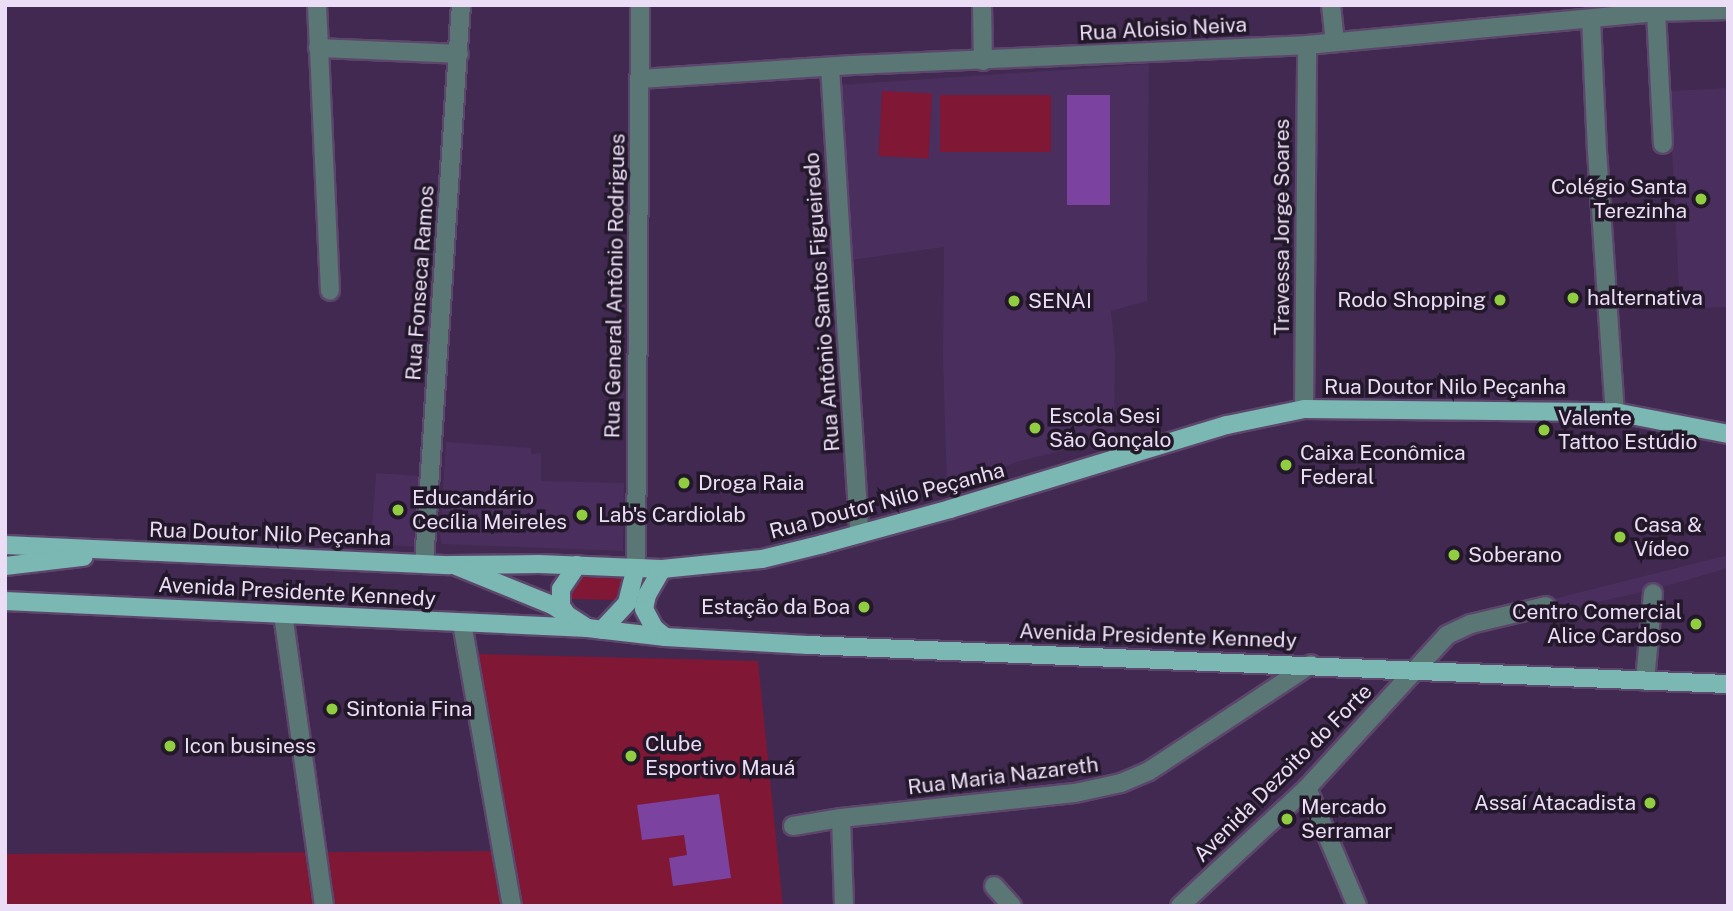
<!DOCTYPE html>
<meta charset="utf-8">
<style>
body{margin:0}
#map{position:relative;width:1733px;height:911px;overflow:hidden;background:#412951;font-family:"Public Sans",sans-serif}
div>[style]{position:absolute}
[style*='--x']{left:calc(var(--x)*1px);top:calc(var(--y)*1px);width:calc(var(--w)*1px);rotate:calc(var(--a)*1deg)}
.built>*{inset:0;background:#4a2e5d;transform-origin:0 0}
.green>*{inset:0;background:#7f1735;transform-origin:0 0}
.water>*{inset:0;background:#7b429f;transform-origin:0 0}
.roads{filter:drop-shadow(2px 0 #5c466b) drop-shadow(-2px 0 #5c466b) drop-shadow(0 2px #5c466b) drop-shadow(0 -2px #5c466b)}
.minor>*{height:18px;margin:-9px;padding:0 9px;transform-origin:9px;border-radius:9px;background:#5a7775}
.major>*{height:18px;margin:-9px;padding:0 9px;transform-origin:9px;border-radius:9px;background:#7bb7b3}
.dots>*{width:19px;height:19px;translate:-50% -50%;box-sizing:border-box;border:4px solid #221829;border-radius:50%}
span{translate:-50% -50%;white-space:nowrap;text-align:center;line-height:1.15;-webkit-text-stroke:7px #221829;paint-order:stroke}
.street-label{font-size:21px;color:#ebddf6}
.poi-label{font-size:21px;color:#ebddf6}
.right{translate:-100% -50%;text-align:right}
.left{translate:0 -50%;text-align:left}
.frame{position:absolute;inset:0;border:7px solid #ebddf6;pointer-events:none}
</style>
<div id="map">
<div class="built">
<div style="clip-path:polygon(1149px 64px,1147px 301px,1111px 311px,1115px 352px,1114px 438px,1020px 461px,947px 486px,943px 359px,944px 247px,851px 260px,839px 85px)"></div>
<div style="clip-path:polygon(1728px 88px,1728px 307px,1680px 309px,1669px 91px)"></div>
<div style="clip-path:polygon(446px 442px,531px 448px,531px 454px,541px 453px,541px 481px,624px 483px,623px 551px,442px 544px,440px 537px)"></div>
<div style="left:376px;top:473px;width:47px;height:71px;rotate:4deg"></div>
<div style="clip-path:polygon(1728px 555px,1728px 568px,1656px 589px,1553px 612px,1549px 600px)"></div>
</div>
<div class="green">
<div style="left:882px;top:91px;width:50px;height:65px;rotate:3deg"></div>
<div style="left:940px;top:95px;width:111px;height:57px"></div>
<div style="clip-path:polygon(581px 574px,625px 577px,625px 595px,614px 600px,570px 599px,570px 586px)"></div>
<div style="clip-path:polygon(477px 654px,758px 661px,783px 906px,5px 906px,5px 854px,511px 851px)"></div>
</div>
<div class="water">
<div style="left:1067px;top:95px;width:43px;height:110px"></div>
<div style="clip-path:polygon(719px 794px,731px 878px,673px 886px,669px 858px,687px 855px,684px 835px,642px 840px,637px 805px)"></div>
</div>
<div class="roads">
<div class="minor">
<div style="--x:317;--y:5;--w:286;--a:87.4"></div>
<div style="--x:982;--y:5;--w:56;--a:89"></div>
<div style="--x:1331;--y:5;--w:37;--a:84"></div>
<div style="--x:1656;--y:12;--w:132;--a:87"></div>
<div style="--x:1591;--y:19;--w:132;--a:87.4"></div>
<div style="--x:1597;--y:151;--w:262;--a:86.1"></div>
<div style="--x:318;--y:48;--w:141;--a:2.4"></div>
<div style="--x:830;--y:67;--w:468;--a:86.4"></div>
<div style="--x:641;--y:79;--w:210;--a:-3.8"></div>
<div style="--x:851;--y:65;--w:456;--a:-2.5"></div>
<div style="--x:1307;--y:45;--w:351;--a:-5.4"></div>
<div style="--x:1656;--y:12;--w:72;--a:-1.6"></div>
<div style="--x:1304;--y:409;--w:364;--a:-89.5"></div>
<div style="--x:424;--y:563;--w:559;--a:-86.21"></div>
<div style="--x:636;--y:568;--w:563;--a:-89.59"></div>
<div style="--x:283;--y:614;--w:295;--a:82"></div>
<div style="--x:462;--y:623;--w:287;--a:80"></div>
<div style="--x:1645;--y:681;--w:88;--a:-84.8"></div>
<div style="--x:1307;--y:788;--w:128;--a:67"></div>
<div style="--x:841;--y:818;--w:88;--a:88"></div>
<div style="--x:793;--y:826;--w:49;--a:-9.5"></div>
<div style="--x:841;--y:818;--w:235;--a:-6.1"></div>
<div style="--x:1075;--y:793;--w:47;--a:-12.3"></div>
<div style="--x:1121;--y:783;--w:30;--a:-23"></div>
<div style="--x:1149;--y:771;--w:194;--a:-33.4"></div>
<div style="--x:994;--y:886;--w:27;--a:48"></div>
<div style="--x:1180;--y:906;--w:173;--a:-42.9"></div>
<div style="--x:1307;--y:788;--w:207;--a:-47.5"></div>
<div style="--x:1447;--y:635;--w:26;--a:-25"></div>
<div style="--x:1471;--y:624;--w:77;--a:-13.5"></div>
</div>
<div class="major">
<div style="--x:5;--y:545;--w:445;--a:2.6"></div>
<div style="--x:450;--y:565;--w:89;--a:-0.6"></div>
<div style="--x:539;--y:564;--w:123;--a:2.3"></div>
<div style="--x:662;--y:569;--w:100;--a:-5.7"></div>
<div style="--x:762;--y:559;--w:63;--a:-13.8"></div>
<div style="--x:823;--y:544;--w:132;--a:-15.4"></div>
<div style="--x:950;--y:509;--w:289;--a:-16.9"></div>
<div style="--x:1227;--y:425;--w:79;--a:-11.7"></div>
<div style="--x:1304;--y:409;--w:311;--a:0.6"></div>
<div style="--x:1615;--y:412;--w:115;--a:11"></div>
<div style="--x:5;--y:566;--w:79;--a:-6.6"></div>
<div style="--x:456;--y:566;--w:104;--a:22.1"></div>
<div style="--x:552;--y:605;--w:40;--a:32.9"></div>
<div style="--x:662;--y:569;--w:30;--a:120"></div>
<div style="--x:647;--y:595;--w:14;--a:102"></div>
<div style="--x:644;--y:609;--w:21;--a:62"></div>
<div style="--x:654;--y:628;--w:14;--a:39"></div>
<div style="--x:5;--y:601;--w:583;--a:2.66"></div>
<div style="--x:587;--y:628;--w:79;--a:6.6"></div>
<div style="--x:665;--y:637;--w:143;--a:3.2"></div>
<div style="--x:808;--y:645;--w:921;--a:2.43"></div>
<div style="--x:567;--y:615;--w:11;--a:-124"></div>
<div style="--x:561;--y:606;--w:17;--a:-90"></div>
<div style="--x:561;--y:589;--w:29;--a:-56"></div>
<div style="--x:602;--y:630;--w:37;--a:-47"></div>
<div style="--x:627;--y:603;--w:36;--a:-76"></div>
</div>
</div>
<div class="dots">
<div style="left:1701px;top:199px;background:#90cd41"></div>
<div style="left:1573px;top:298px;background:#90cd41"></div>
<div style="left:1500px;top:300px;background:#90cd41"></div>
<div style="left:1014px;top:301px;background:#90cd41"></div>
<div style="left:1035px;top:428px;background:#90cd41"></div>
<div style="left:1544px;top:430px;background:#90cd41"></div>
<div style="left:1286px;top:465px;background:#90cd41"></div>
<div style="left:684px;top:483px;background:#90cd41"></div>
<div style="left:398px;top:510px;background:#90cd41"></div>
<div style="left:582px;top:515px;background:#90cd41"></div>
<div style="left:1620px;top:537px;background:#90cd41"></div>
<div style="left:1454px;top:555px;background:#90cd41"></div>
<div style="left:864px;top:607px;background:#90cd41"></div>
<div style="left:1696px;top:624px;background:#90cd41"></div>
<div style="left:332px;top:709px;background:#90cd41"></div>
<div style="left:170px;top:746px;background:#90cd41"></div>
<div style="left:631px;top:756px;background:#90cd41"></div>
<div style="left:1650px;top:803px;background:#90cd41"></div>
<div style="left:1287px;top:819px;background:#90cd41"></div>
</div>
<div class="street-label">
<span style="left:1163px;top:29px;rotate:-3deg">Rua Aloisio Neiva</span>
<span style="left:1282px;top:227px;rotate:-90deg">Travessa Jorge Soares</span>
<span style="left:420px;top:283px;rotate:-86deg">Rua Fonseca Ramos</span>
<span style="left:615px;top:286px;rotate:-89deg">Rua General Antônio Rodrigues</span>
<span style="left:822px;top:302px;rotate:-94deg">Rua Antônio Santos Figueiredo</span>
<span style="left:1445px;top:387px">Rua Doutor Nilo Peçanha</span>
<span style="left:887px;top:501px;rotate:-15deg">Rua Doutor Nilo Peçanha</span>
<span style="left:270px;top:534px;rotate:2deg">Rua Doutor Nilo Peçanha</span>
<span style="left:297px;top:592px;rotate:3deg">Avenida Presidente Kennedy</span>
<span style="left:1158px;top:636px;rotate:2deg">Avenida Presidente Kennedy</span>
<span style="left:1283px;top:773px;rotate:-45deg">Avenida Dezoito do Forte</span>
<span style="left:1003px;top:776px;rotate:-7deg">Rua Maria Nazareth</span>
</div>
<div class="poi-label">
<span class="right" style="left:1687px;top:199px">Colégio Santa<br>Terezinha</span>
<span class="left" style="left:1587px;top:298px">halternativa</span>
<span class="right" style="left:1486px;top:300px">Rodo Shopping</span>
<span class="left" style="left:1028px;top:301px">SENAI</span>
<span class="left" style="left:1049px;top:428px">Escola Sesi<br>São Gonçalo</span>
<span class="left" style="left:1558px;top:430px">Valente<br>Tattoo Estúdio</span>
<span class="left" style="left:1300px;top:465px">Caixa Econômica<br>Federal</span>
<span class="left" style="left:698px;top:483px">Droga Raia</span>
<span class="left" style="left:412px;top:510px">Educandário<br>Cecília Meireles</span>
<span class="left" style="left:598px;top:515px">Lab's Cardiolab</span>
<span class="left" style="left:1634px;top:537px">Casa &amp;<br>Vídeo</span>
<span class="left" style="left:1468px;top:555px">Soberano</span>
<span class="right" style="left:850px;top:607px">Estação da Boa</span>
<span class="right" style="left:1682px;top:624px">Centro Comercial<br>Alice Cardoso</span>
<span class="left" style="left:346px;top:709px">Sintonia Fina</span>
<span class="left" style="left:645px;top:756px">Clube<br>Esportivo Mauá</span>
<span class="left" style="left:184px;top:746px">Icon business</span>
<span class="right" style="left:1636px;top:803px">Assaí Atacadista</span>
<span class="left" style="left:1301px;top:819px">Mercado<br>Serramar</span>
</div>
<div class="frame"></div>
</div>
